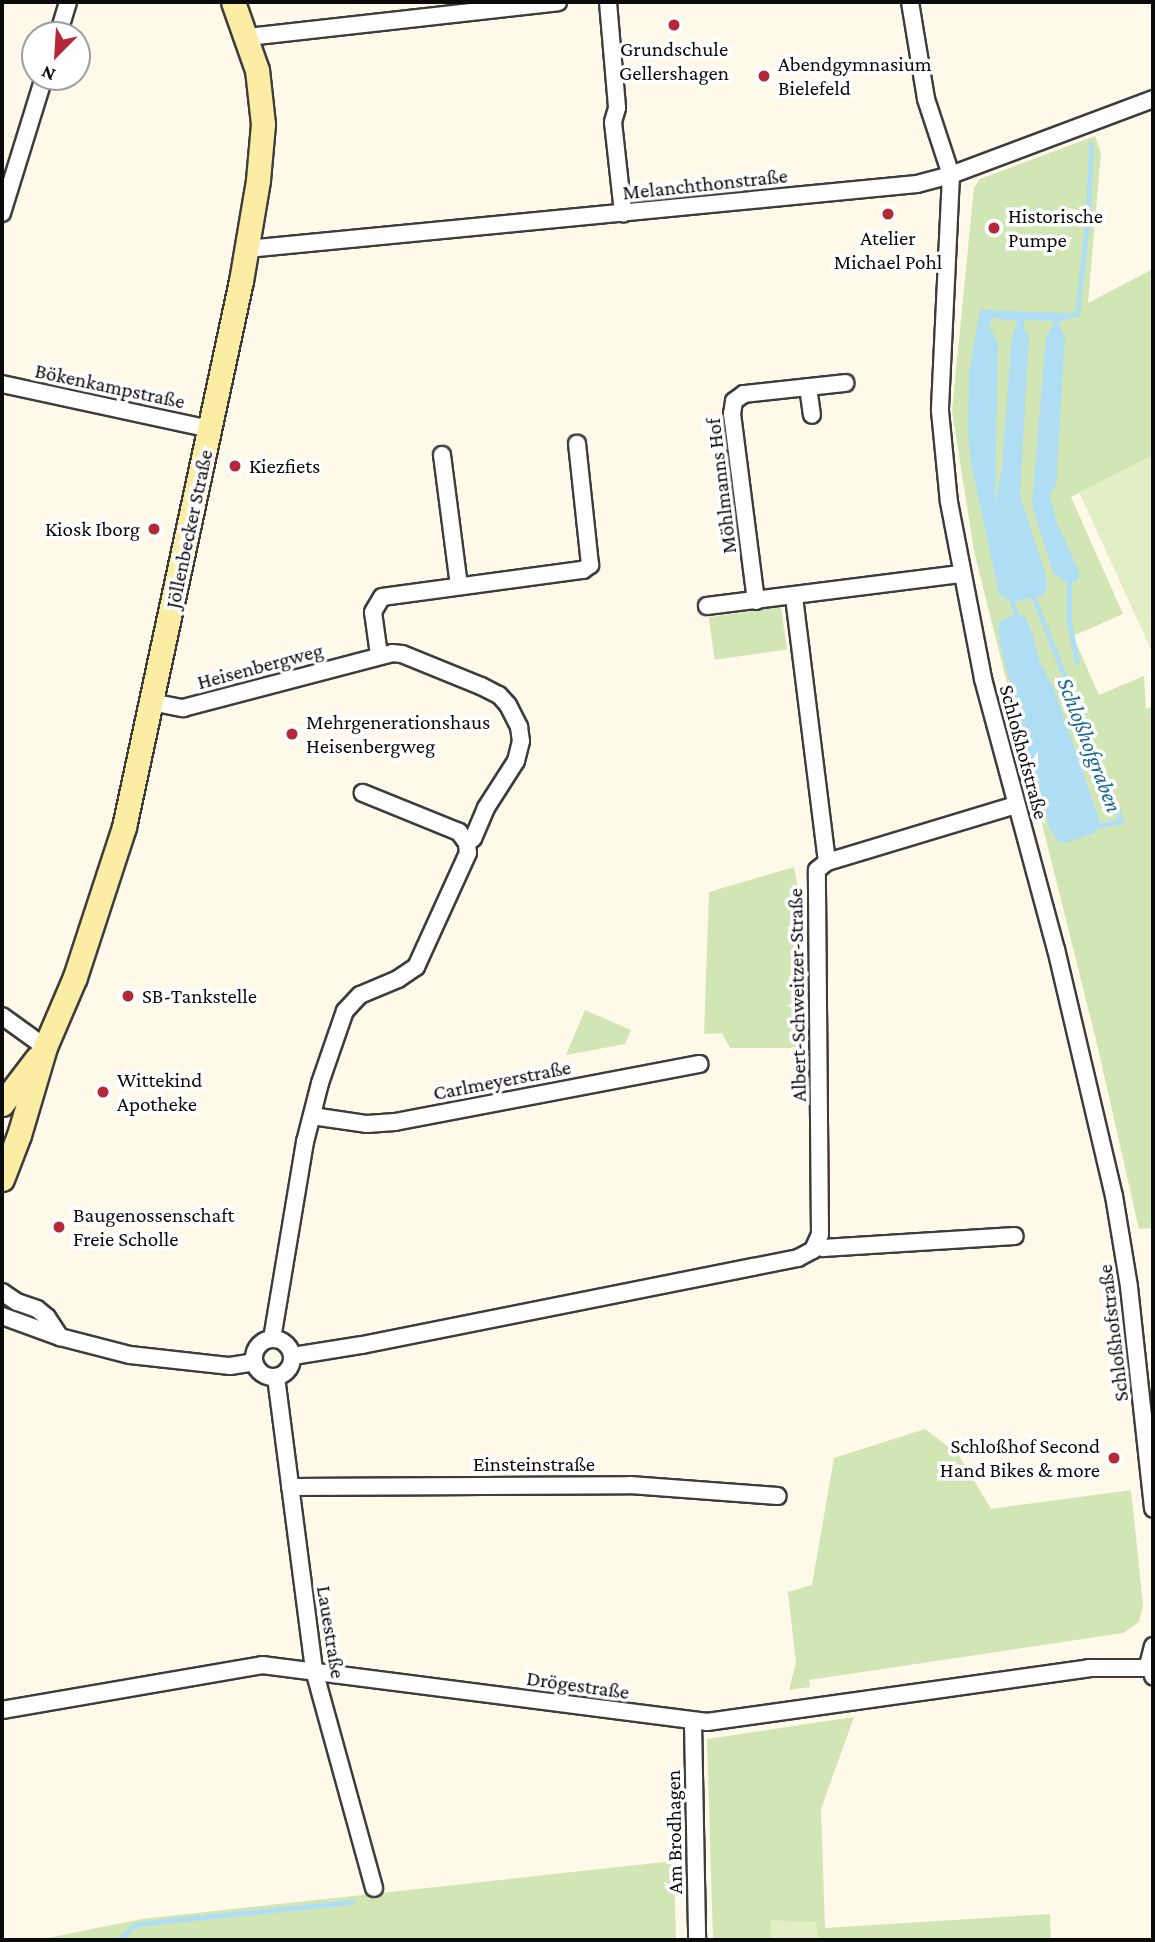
<!DOCTYPE html>
<meta charset="utf-8">
<style>
body{margin:0}
#map{position:relative;width:1155px;height:1942px;overflow:hidden;background:#fef9e8;font-family:"Crimson Pro",serif}
div>[style]{position:absolute}
[style*='--x']{left:calc(var(--x)*1px);top:calc(var(--y)*1px);width:calc(var(--w)*1px);rotate:calc(var(--a)*1deg)}
.green>*{inset:0;background:#d1e6b4;transform-origin:0 0}
.pitch>*{inset:0;background:#e2eec5}
.water>*{inset:0;background:#afdef4}
.stream>*{height:5px;margin:-2.5px;padding:0 2.5px;transform-origin:2.5px;border-radius:2.5px;background:#afdef4}
.roads{filter:drop-shadow(2px 0 #3d3d3d) drop-shadow(-2px 0 #3d3d3d) drop-shadow(0 2px #3d3d3d) drop-shadow(0 -2px #3d3d3d)}
.minor>*{height:16px;margin:-8px;padding:0 8px;transform-origin:8px;border-radius:8px;background:#fff}
.minor>.ring{margin:-8px;padding:0;box-sizing:content-box;background:none;border:16px solid #fff;border-radius:50%}
.secondary>*{height:23px;margin:-11.5px;padding:0 11.5px;transform-origin:11.5px;border-radius:11.5px;background:#fceda5}
.dots>*{width:19px;height:19px;translate:-50% -50%;box-sizing:border-box;border:4px solid #fff;border-radius:50%}
span{translate:-50% -50%;white-space:nowrap;text-align:center;line-height:1.15;-webkit-text-stroke:7px #fff;paint-order:stroke}
.poi-label{font-size:21px;color:#0a0a0a}
.left{translate:0 -50%;text-align:left}
.right{translate:-100% -50%;text-align:right}
.street-label{font-size:21px;color:#0a0a0a}
.water-label{font-size:23px;color:#196796;font-style:italic}
.frame{position:absolute;inset:0;border:4px solid #0a0a0a;pointer-events:none}
.north{position:absolute;left:21px;top:21px;width:70px;height:70px;box-sizing:border-box;background:#fff;border:2px solid #9d9d9d;border-radius:50%;rotate:204deg;font-size:19px;font-weight:700;line-height:28px;text-align:center;color:#0a0a0a}
.north::after{content:'';display:block;margin:auto;width:24px;height:32px;background:#b42837;clip-path:polygon(50% 0,100% 100%,50% 72%,0 100%)}
</style>
<div id="map">
<div class="green">
<div style="clip-path:polygon(1095px 136px,1101px 153px,1088px 303px,1153px 269px,1153px 455px,1071px 497px,1123px 614px,1073px 636px,1099px 695px,1144px 676px,1146px 709px,1153px 706px,1153px 1228px,1139px 1229px,1097px 1044px,974px 551px,952px 411px,974px 187px,980px 179px)"></div>
<div style="left:781px;top:607px;width:43px;height:73px;rotate:82deg"></div>
<div style="clip-path:polygon(794px 867px,797px 884px,798px 1048px,730px 1048px,722px 1033px,704px 1034px,709px 892px)"></div>
<div style="clip-path:polygon(585px 1010px,631px 1030px,625px 1044px,566px 1055px)"></div>
<div style="clip-path:polygon(925px 1429px,958px 1454px,991px 1509px,1131px 1490px,1143px 1605px,1139px 1622px,1123px 1633px,809px 1680px,810px 1687px,789px 1690px,796px 1663px,788px 1592px,812px 1585px,834px 1458px)"></div>
<div style="clip-path:polygon(854px 1717px,821px 1809px,825px 1928px,1050px 1914px,1051px 1940px,713px 1940px,707px 1739px)"></div>
<div style="clip-path:polygon(674px 1861px,676px 1940px,38px 1940px,142px 1919px)"></div>
</div>
<div class="pitch">
<div style="clip-path:polygon(1153px 455px,1153px 654px,1079px 492px)"></div>
<div style="clip-path:polygon(770px 1920px,816px 1922px,819px 1940px,772px 1940px)"></div>
</div>
<div class="water">
<div style="clip-path:polygon(evenodd,980px 310px,1067px 313px,1067px 319px,1058px 323px,1065px 337px,1056px 486px,1049px 494px,1057px 523px,1080px 574px,1076px 582px,1066px 582px,1053px 573px,1032px 505px,1046px 336px,1055px 321px,1024px 320px,1024px 329px,1029px 336px,1020px 495px,1046px 576px,1047px 588px,1043px 595px,1020px 601px,1007px 600px,999px 594px,971px 463px,968px 430px,969px 373px,980px 310px,993px 318px,1018px 321px,1012px 335px,1002px 468px,995px 503px,998px 343px,989px 326px,993px 318px)"></div>
<div style="clip-path:polygon(1015px 614px,1024px 615px,1031px 630px,1040px 662px,1054px 689px,1100px 822px,1095px 833px,1065px 843px,1057px 841px,1049px 827px,1001px 649px,998px 623px)"></div>
</div>
<div class="stream">
<div style="--x:1063;--y:316;--w:14;--a:-8"></div>
<div style="--x:1077;--y:314;--w:101;--a:-83.7"></div>
<div style="--x:1088;--y:214;--w:70;--a:-87.5"></div>
<div style="--x:1069;--y:576;--w:46;--a:90"></div>
<div style="--x:1069;--y:622;--w:41;--a:78.7"></div>
<div style="--x:1031;--y:591;--w:247;--a:68.6"></div>
<div style="--x:1121;--y:821;--w:30;--a:168"></div>
<div style="--x:1010;--y:594;--w:25;--a:74"></div>
<div style="--x:119;--y:1940;--w:21;--a:-45"></div>
<div style="--x:134;--y:1925;--w:11;--a:-10"></div>
<div style="--x:145;--y:1923;--w:208;--a:-5.8"></div>
</div>
<div class="roads">
<div class="minor">
<div style="--x:608;--y:2;--w:106;--a:85.1"></div>
<div style="--x:617;--y:108;--w:15;--a:106"></div>
<div style="--x:613;--y:122;--w:92;--a:83.7"></div>
<div style="--x:910;--y:2;--w:98;--a:80.6"></div>
<div style="--x:926;--y:99;--w:80;--a:71.8"></div>
<div style="--x:951;--y:175;--w:236;--a:92.7"></div>
<div style="--x:940;--y:411;--w:91;--a:84.4"></div>
<div style="--x:949;--y:502;--w:180;--a:79.1"></div>
<div style="--x:983;--y:679;--w:280;--a:74.9"></div>
<div style="--x:1056;--y:949;--w:254;--a:76.8"></div>
<div style="--x:1114;--y:1196;--w:92;--a:80.6"></div>
<div style="--x:1129;--y:1287;--w:223;--a:83.8"></div>
<div style="--x:58;--y:35;--w:34;--a:-73"></div>
<div style="--x:248;--y:37;--w:312;--a:-6.4"></div>
<div style="--x:2;--y:213;--w:142;--a:-72.8"></div>
<div style="--x:247;--y:249;--w:673;--a:-5.54"></div>
<div style="--x:917;--y:184;--w:35;--a:-15"></div>
<div style="--x:951;--y:175;--w:216;--a:-20.6"></div>
<div style="--x:2;--y:384;--w:213;--a:12.2"></div>
<div style="--x:808;--y:387;--w:28;--a:82"></div>
<div style="--x:442;--y:455;--w:132;--a:82.6"></div>
<div style="--x:794;--y:597;--w:267;--a:82.9"></div>
<div style="--x:756;--y:601;--w:189;--a:-97.3"></div>
<div style="--x:732;--y:414;--w:13;--a:-81"></div>
<div style="--x:734;--y:401;--w:12;--a:-35"></div>
<div style="--x:744;--y:394;--w:102;--a:-6.2"></div>
<div style="--x:707;--y:606;--w:257;--a:-7.2"></div>
<div style="--x:379;--y:655;--w:43;--a:-97.9"></div>
<div style="--x:373;--y:612;--w:17;--a:-59"></div>
<div style="--x:382;--y:597;--w:203;--a:-7.7"></div>
<div style="--x:583;--y:570;--w:9;--a:-36"></div>
<div style="--x:590;--y:565;--w:122;--a:-96.1"></div>
<div style="--x:151;--y:702;--w:33;--a:11"></div>
<div style="--x:183;--y:708;--w:216;--a:-14.7"></div>
<div style="--x:392;--y:653;--w:10;--a:6"></div>
<div style="--x:402;--y:654;--w:85;--a:22.1"></div>
<div style="--x:481;--y:686;--w:20;--a:27"></div>
<div style="--x:499;--y:695;--w:13;--a:48"></div>
<div style="--x:508;--y:705;--w:25;--a:63"></div>
<div style="--x:519;--y:727;--w:14;--a:82"></div>
<div style="--x:521;--y:741;--w:21;--a:104"></div>
<div style="--x:516;--y:761;--w:56;--a:122.6"></div>
<div style="--x:486;--y:808;--w:33;--a:113"></div>
<div style="--x:473;--y:838;--w:8;--a:140"></div>
<div style="--x:2;--y:1016;--w:53;--a:35.8"></div>
<div style="--x:312;--y:1116;--w:56;--a:8.3"></div>
<div style="--x:367;--y:1124;--w:28;--a:-4"></div>
<div style="--x:395;--y:1122;--w:310;--a:-10.8"></div>
<div style="--x:817;--y:1245;--w:7;--a:27"></div>
<div style="--x:823;--y:1248;--w:192;--a:-3.6"></div>
<div style="--x:2;--y:1292;--w:18;--a:34"></div>
<div style="--x:17;--y:1302;--w:21;--a:19"></div>
<div style="--x:37;--y:1309;--w:13;--a:39"></div>
<div style="--x:47;--y:1317;--w:24;--a:57"></div>
<div style="--x:2;--y:1316;--w:62;--a:19.9"></div>
<div style="--x:60;--y:1337;--w:72;--a:14.4"></div>
<div style="--x:130;--y:1355;--w:101;--a:6.3"></div>
<div style="--x:230;--y:1366;--w:24;--a:-9"></div>
<div class="ring" style="left:254px;top:1339px;width:22px;height:22px"></div>
<div style="--x:272;--y:1339;--w:200;--a:-80.5"></div>
<div style="--x:305;--y:1142;--w:61;--a:-75.7"></div>
<div style="--x:320;--y:1083;--w:76;--a:-70.9"></div>
<div style="--x:345;--y:1011;--w:22;--a:-47"></div>
<div style="--x:360;--y:995;--w:41;--a:-22.8"></div>
<div style="--x:398;--y:979;--w:22;--a:-34"></div>
<div style="--x:416;--y:967;--w:125;--a:-65.5"></div>
<div style="--x:468;--y:853;--w:10;--a:-96"></div>
<div style="--x:467;--y:843;--w:14;--a:-126"></div>
<div style="--x:459;--y:832;--w:104;--a:-157.9"></div>
<div style="--x:293;--y:1356;--w:70;--a:-9.1"></div>
<div style="--x:362;--y:1345;--w:399;--a:-11.3"></div>
<div style="--x:753;--y:1267;--w:46;--a:-11.3"></div>
<div style="--x:798;--y:1258;--w:17;--a:-28"></div>
<div style="--x:813;--y:1250;--w:17;--a:-66"></div>
<div style="--x:820;--y:1234;--w:364;--a:-90.5"></div>
<div style="--x:817;--y:870;--w:13;--a:-39"></div>
<div style="--x:827;--y:862;--w:197;--a:-16.8"></div>
<div style="--x:276;--y:1377;--w:295;--a:82.6"></div>
<div style="--x:314;--y:1670;--w:226;--a:74.6"></div>
<div style="--x:290;--y:1487;--w:340;--a:-0.3"></div>
<div style="--x:630;--y:1485;--w:148;--a:4.3"></div>
<div style="--x:1153;--y:1646;--w:16;--a:104"></div>
<div style="--x:1149;--y:1662;--w:15;--a:74"></div>
<div style="--x:2;--y:1710;--w:264;--a:-9.8"></div>
<div style="--x:262;--y:1665;--w:449;--a:7.3"></div>
<div style="--x:707;--y:1722;--w:386;--a:-8"></div>
<div style="--x:1089;--y:1668;--w:61;--a:0"></div>
<div style="--x:693;--y:1723;--w:217;--a:88.9"></div>
</div>
<div class="secondary">
<div style="--x:2;--y:1104;--w:58;--a:-52.7"></div>
<div style="--x:2;--y:1179;--w:47;--a:-68.9"></div>
<div style="--x:19;--y:1135;--w:92;--a:-73.5"></div>
<div style="--x:45;--y:1047;--w:76;--a:-66.8"></div>
<div style="--x:75;--y:977;--w:158;--a:-71.9"></div>
<div style="--x:124;--y:827;--w:558;--a:-77.91"></div>
<div style="--x:241;--y:281;--w:102;--a:-80.4"></div>
<div style="--x:258;--y:180;--w:56;--a:-84.9"></div>
<div style="--x:263;--y:124;--w:54;--a:-96.3"></div>
<div style="--x:257;--y:70;--w:72;--a:-109.4"></div>
</div>
</div>
<div class="dots">
<div style="left:674px;top:25px;background:#b42837"></div>
<div style="left:764px;top:76px;background:#b42837"></div>
<div style="left:888px;top:214px;background:#b42837"></div>
<div style="left:994px;top:228px;background:#b42837"></div>
<div style="left:235px;top:466px;background:#b42837"></div>
<div style="left:154px;top:529px;background:#b42837"></div>
<div style="left:292px;top:734px;background:#b42837"></div>
<div style="left:128px;top:996px;background:#b42837"></div>
<div style="left:103px;top:1092px;background:#b42837"></div>
<div style="left:59px;top:1227px;background:#b42837"></div>
<div style="left:1114px;top:1458px;background:#b42837"></div>
</div>
<div class="poi-label">
<span style="left:674px;top:61px">Grundschule<br>Gellershagen</span>
<span class="left" style="left:778px;top:76px">Abendgymnasium<br>Bielefeld</span>
<span class="left" style="left:1008px;top:228px">Historische<br>Pumpe</span>
<span style="left:888px;top:250px">Atelier<br>Michael Pohl</span>
<span class="left" style="left:249px;top:466px">Kiezfiets</span>
<span class="right" style="left:140px;top:529px">Kiosk Iborg</span>
<span class="left" style="left:306px;top:734px">Mehrgenerationshaus<br>Heisenbergweg</span>
<span class="left" style="left:142px;top:996px">SB-Tankstelle</span>
<span class="left" style="left:117px;top:1092px">Wittekind<br>Apotheke</span>
<span class="left" style="left:73px;top:1227px">Baugenossenschaft<br>Freie Scholle</span>
<span class="right" style="left:1100px;top:1458px">Schloßhof Second<br>Hand Bikes &amp; more</span>
</div>
<div class="street-label">
<span style="left:705px;top:184px;rotate:-6deg">Melanchthonstraße</span>
<span style="left:110px;top:386px;rotate:12deg">Bökenkampstraße</span>
<span style="left:721px;top:486px;rotate:-97deg">Möhlmanns Hof</span>
<span style="left:189px;top:529px;rotate:-78deg">Jöllenbecker Straße</span>
<span style="left:260px;top:666px;rotate:-15deg">Heisenbergweg</span>
<span style="left:1024px;top:752px;rotate:75deg">Schloßhofstraße</span>
<span style="left:797px;top:995px;rotate:-91deg">Albert-Schweitzer-Straße</span>
<span style="left:502px;top:1080px;rotate:-11deg">Carlmeyerstraße</span>
<span style="left:1113px;top:1333px;rotate:-97deg">Schloßhofstraße</span>
<span style="left:534px;top:1464px">Einsteinstraße</span>
<span style="left:331px;top:1632px;rotate:81deg">Lauestraße</span>
<span style="left:578px;top:1685px;rotate:8deg">Drögestraße</span>
<span style="left:674px;top:1832px;rotate:-91deg">Am Brodhagen</span>
</div>
<div class="water-label">
<span style="left:1090px;top:745px;rotate:69deg">Schloßhofgraben</span>
</div>
<div class="frame"></div>
<div class="north">N</div>
</div>
